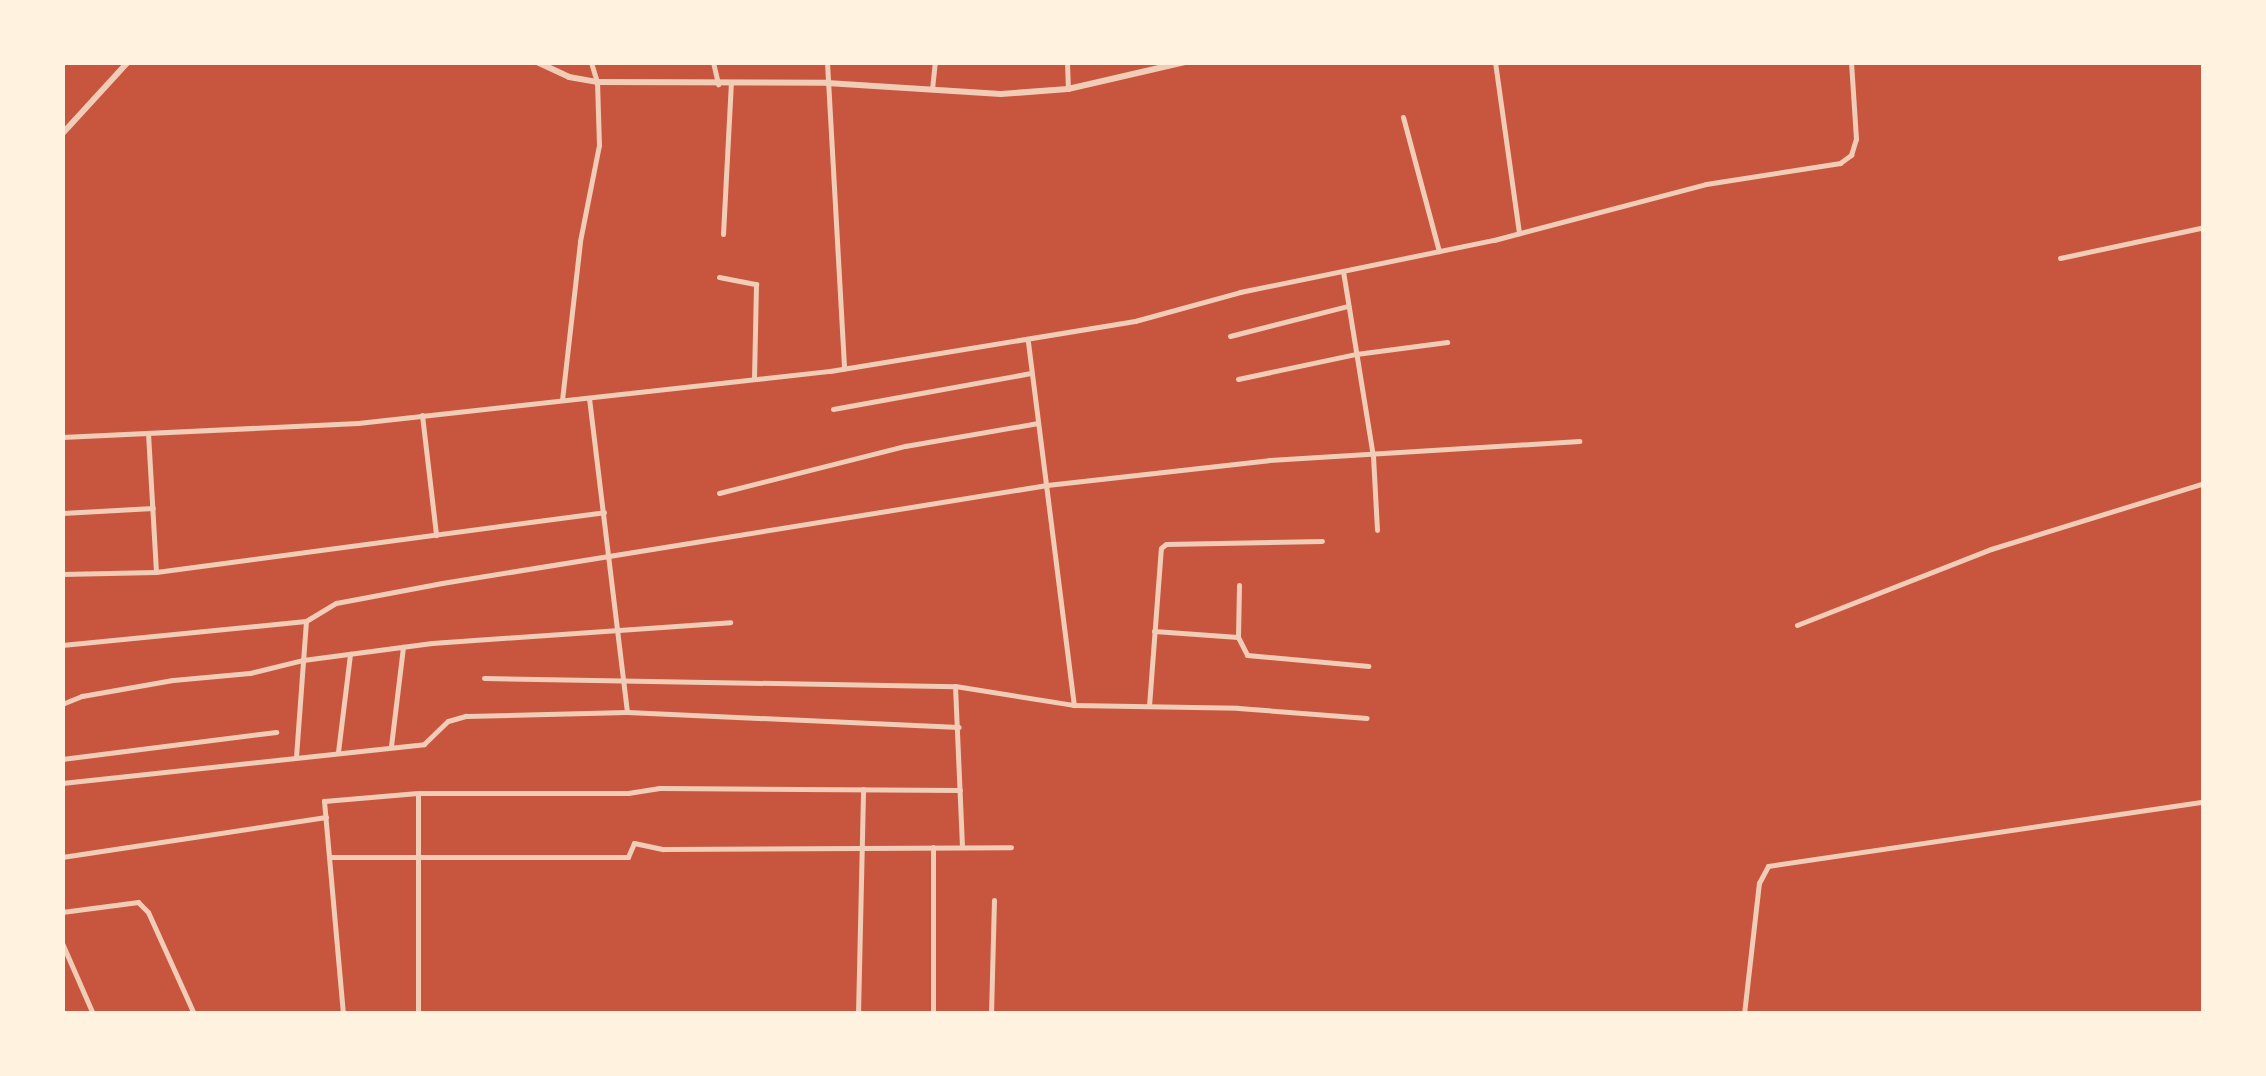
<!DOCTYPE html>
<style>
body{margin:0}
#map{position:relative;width:2266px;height:1076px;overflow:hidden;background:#c8553d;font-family:Commissioner,sans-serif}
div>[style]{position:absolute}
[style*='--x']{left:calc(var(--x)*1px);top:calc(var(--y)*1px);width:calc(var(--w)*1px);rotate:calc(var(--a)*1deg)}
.minor>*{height:5px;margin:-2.5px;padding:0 2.5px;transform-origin:2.5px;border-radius:2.5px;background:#f1ccb7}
.tertiary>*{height:6px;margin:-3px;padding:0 3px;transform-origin:3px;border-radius:3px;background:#f1ccb7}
span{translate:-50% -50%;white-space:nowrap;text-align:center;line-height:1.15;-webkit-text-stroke:8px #fff3e0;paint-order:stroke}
.frame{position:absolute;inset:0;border:65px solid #fff3e0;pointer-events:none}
</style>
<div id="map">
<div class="minor">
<div style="--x:713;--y:62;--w:23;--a:77"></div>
<div style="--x:827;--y:62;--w:307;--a:86.8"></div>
<div style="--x:1067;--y:62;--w:27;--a:88"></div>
<div style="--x:1495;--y:62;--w:173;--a:82"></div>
<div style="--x:932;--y:89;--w:27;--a:-84"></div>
<div style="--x:1403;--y:117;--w:139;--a:75"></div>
<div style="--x:723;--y:234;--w:151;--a:-87"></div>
<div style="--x:2060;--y:258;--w:147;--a:-12.1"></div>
<div style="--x:1343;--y:271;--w:187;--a:80.8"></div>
<div style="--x:1373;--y:456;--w:74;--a:86.9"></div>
<div style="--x:719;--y:277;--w:38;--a:11"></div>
<div style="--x:756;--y:284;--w:95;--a:91.2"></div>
<div style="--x:1230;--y:336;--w:122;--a:-14.3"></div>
<div style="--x:1028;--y:342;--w:366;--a:82.8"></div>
<div style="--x:1238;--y:379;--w:121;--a:-12"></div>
<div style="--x:1356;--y:354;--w:92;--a:-7.5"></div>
<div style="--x:589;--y:398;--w:316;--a:83.1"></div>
<div style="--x:562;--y:400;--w:160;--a:-83.5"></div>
<div style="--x:580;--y:241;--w:98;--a:-78.8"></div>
<div style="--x:599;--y:145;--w:63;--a:-91.8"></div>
<div style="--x:597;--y:82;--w:21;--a:-107"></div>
<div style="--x:833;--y:409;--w:201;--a:-10.3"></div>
<div style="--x:422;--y:415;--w:121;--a:83.3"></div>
<div style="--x:148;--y:433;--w:139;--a:86.7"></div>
<div style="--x:62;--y:437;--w:296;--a:-2.7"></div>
<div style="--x:358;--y:423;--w:475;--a:-6.3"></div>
<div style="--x:830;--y:371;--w:309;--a:-9.3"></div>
<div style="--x:1135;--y:321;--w:109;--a:-15.4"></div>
<div style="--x:1240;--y:292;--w:259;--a:-11.6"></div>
<div style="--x:1494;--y:240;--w:219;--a:-14.8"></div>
<div style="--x:1706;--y:184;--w:136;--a:-8.9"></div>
<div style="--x:1840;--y:163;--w:14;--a:-36"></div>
<div style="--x:1851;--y:155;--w:17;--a:-73"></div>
<div style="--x:1856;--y:139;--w:77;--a:-93.7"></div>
<div style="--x:719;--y:493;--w:192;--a:-14.2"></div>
<div style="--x:905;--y:446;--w:135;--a:-9.8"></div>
<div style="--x:62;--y:513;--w:91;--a:-3.1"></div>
<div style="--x:62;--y:574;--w:94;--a:-1.2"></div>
<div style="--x:156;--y:572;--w:452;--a:-7.6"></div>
<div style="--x:1239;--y:585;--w:52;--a:91.1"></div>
<div style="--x:1238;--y:637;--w:20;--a:63"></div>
<div style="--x:1247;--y:655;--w:122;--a:5.2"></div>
<div style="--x:1797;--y:625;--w:208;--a:-21.4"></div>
<div style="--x:1991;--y:549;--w:223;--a:-17.2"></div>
<div style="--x:1154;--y:631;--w:84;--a:4.1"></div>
<div style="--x:62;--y:645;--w:245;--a:-5.6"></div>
<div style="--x:306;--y:621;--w:35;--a:-31"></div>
<div style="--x:336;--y:603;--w:108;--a:-10.7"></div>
<div style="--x:442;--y:583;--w:613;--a:-9.2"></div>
<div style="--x:1047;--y:485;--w:223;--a:-6.4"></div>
<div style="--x:1269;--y:460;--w:311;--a:-3.5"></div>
<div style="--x:484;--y:678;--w:471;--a:1"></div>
<div style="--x:955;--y:686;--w:121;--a:9.1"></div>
<div style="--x:1074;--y:705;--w:164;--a:1"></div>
<div style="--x:1238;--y:708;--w:129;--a:4.4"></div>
<div style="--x:955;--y:686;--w:160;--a:87.5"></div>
<div style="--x:62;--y:704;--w:22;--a:-22"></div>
<div style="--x:82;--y:696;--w:92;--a:-10"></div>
<div style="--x:173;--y:680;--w:77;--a:-5.2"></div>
<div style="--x:250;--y:673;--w:55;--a:-13.8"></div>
<div style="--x:303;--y:660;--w:130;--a:-7.5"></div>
<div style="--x:432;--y:643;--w:299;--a:-4"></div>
<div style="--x:1149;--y:706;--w:158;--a:-85.7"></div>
<div style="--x:1161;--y:548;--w:6;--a:-39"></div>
<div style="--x:1166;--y:544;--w:156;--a:-1.1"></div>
<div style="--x:391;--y:746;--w:100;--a:-83.1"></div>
<div style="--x:338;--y:752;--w:99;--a:-83"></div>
<div style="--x:296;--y:757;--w:136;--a:-85.8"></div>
<div style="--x:62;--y:759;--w:216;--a:-7.2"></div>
<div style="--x:62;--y:783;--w:364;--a:-6.1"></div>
<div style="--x:424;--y:744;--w:33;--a:-44"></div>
<div style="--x:448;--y:721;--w:19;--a:-16"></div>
<div style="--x:466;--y:716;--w:161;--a:-1.4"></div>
<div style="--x:627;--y:712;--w:332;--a:2.6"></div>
<div style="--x:418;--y:793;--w:221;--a:90"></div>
<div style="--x:933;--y:847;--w:167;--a:90"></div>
<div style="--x:62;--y:857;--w:267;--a:-8.6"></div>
<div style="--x:329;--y:857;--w:299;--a:0"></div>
<div style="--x:628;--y:857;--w:15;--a:-67"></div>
<div style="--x:634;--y:843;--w:30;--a:12"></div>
<div style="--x:663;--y:849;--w:348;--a:-0.3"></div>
<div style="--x:62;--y:912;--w:77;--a:-7.5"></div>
<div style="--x:138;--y:902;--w:14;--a:45"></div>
<div style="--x:148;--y:912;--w:112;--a:65.7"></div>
<div style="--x:62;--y:943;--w:77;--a:66.4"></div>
<div style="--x:343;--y:1014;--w:214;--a:-95.1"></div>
<div style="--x:324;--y:801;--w:94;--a:-4.9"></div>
<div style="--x:418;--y:793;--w:210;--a:0"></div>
<div style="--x:628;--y:793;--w:32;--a:-9"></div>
<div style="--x:660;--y:788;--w:300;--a:0.4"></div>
<div style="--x:858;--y:1014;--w:225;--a:-88.7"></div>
<div style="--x:991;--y:1014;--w:114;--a:-88.5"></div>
<div style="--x:1744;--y:1014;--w:132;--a:-83.5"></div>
<div style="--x:1759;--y:883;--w:19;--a:-62"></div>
<div style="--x:1768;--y:866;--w:441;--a:-8.4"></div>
</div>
<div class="tertiary">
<div style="--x:537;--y:62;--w:35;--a:25"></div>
<div style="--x:569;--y:77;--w:28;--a:10"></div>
<div style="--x:597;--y:82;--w:230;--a:0.2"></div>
<div style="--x:827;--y:83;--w:174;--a:3.6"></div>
<div style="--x:1001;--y:94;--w:67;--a:-4.3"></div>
<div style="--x:1068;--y:89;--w:120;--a:-13"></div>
<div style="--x:62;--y:134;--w:98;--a:-47.5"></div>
</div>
<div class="frame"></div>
</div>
